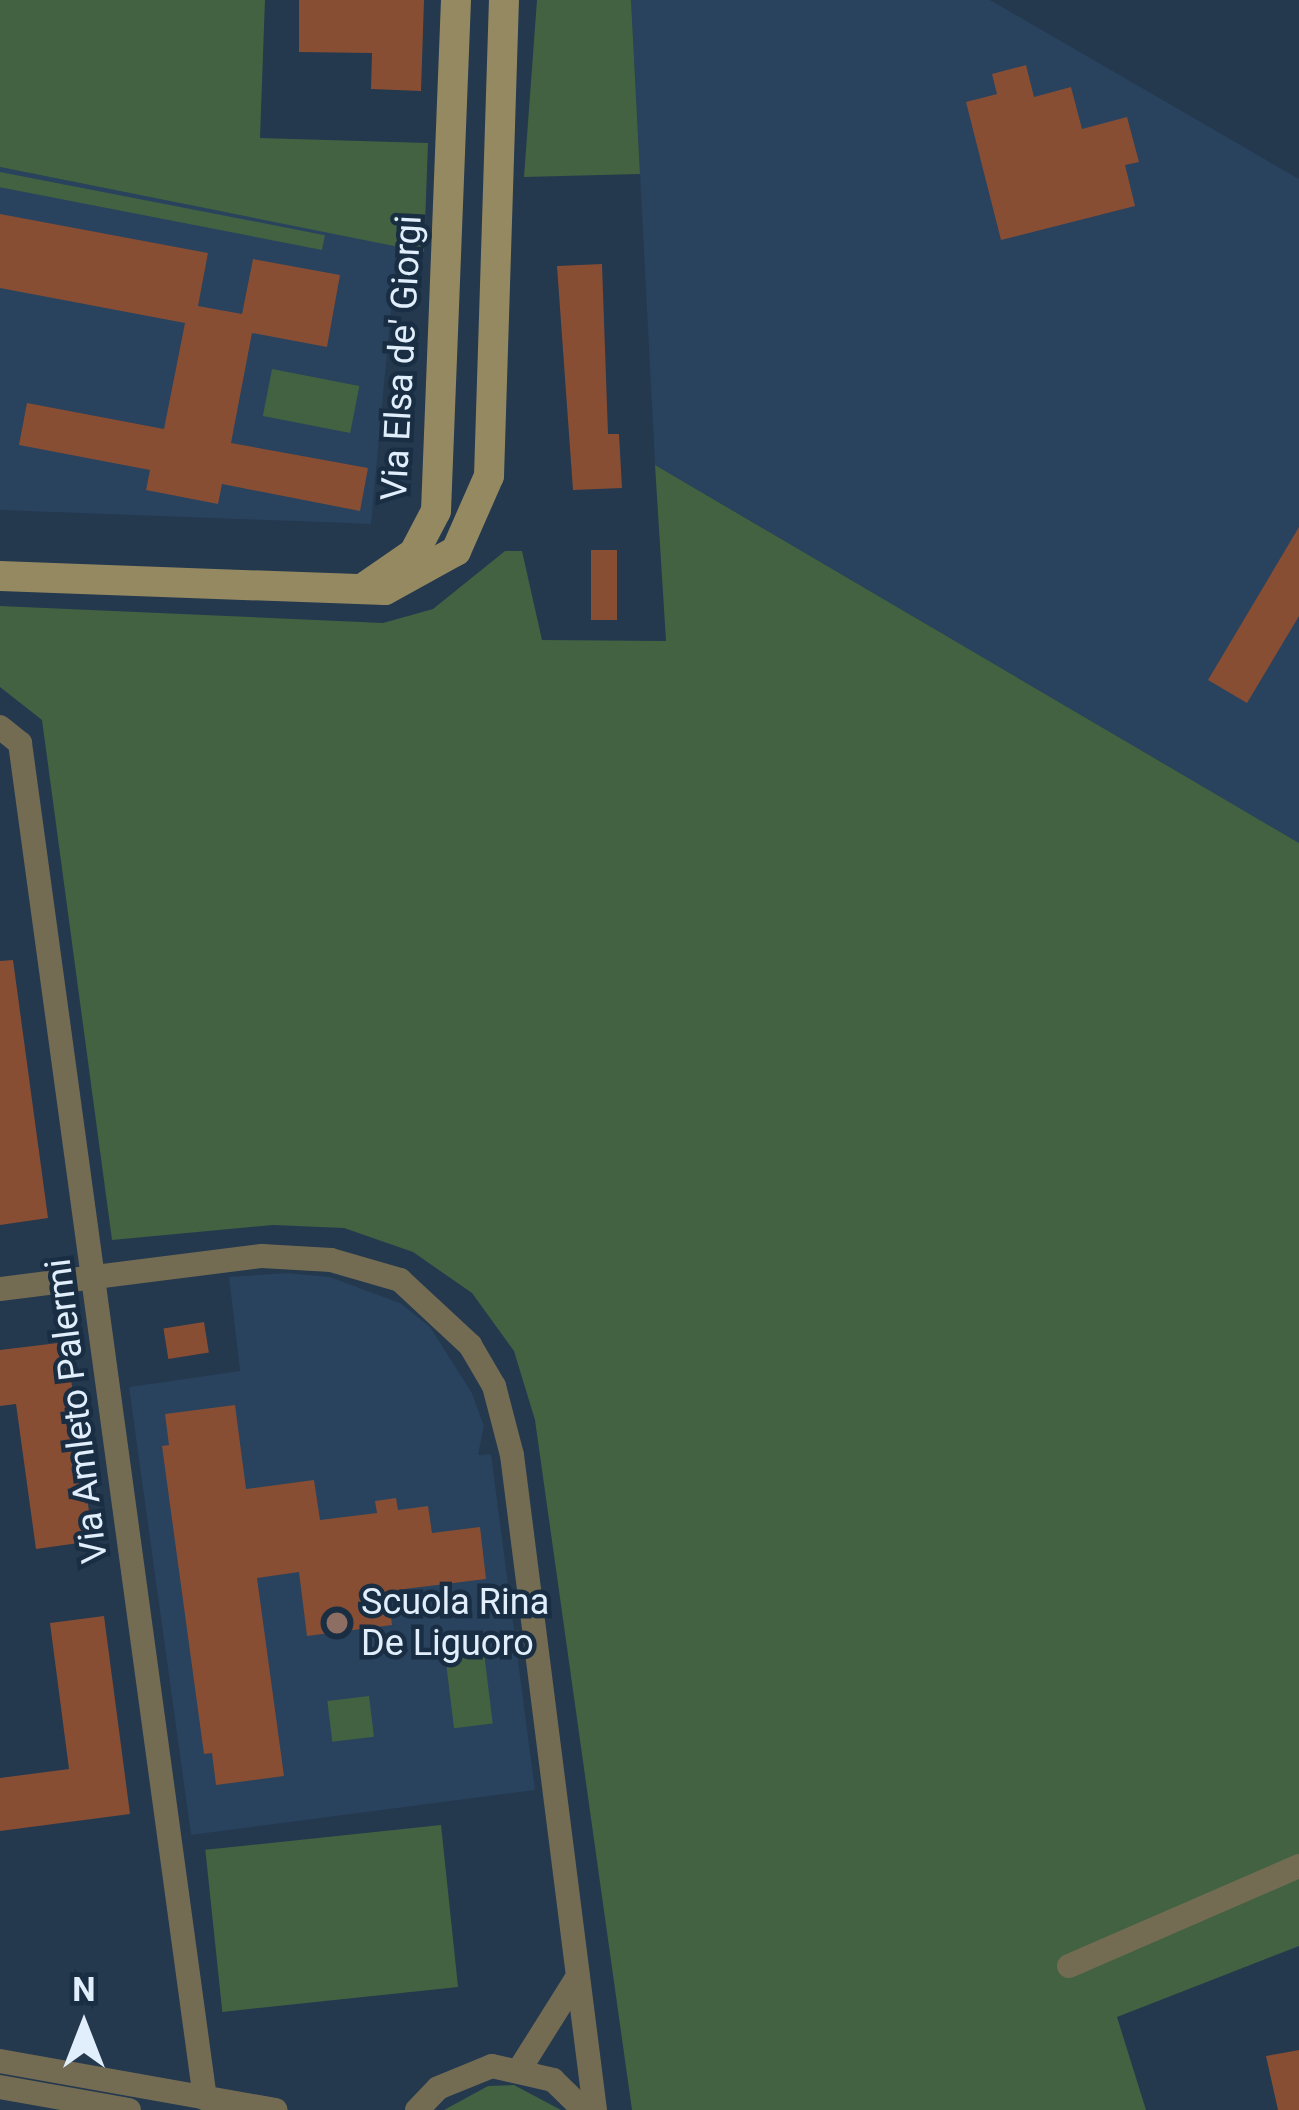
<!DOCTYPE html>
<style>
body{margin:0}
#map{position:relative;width:1299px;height:2110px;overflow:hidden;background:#24384e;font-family:Roboto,sans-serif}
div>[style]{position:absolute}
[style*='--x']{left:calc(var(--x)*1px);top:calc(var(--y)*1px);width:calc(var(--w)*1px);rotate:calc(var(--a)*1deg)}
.built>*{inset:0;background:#29425d}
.green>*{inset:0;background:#426242;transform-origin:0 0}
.building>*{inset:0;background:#874e34;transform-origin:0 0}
.street>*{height:24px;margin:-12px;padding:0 12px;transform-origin:12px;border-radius:12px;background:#736c53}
.secondary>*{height:30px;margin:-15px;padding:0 15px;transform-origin:15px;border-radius:15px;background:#958961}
.dots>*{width:33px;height:33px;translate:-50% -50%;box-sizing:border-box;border:6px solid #1a2e43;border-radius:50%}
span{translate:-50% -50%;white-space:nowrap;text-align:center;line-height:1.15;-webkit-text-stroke:9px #1a2e43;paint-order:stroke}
.street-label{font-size:36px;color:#e1eefc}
.poi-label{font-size:36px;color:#e1eefc}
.left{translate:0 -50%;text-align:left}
.north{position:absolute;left:24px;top:1966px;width:120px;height:120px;-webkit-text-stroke:9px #1a2e43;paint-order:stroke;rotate:0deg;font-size:33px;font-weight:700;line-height:48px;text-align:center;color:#e1eefc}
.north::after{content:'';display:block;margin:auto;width:42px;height:54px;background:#e1eefc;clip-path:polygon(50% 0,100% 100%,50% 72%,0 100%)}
</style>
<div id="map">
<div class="built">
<div style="clip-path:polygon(631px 0,990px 0,1299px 179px,1299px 843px,655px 465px)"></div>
<div style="clip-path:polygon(0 167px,397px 246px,371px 524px,0 510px)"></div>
<div style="clip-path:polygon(287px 1273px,330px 1277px,400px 1303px,430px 1327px,472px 1393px,484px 1426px,478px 1455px,491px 1454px,535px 1790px,191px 1835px,129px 1387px,240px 1371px,229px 1277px)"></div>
</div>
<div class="green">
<div style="clip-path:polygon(0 0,265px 0,260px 138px,428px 143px,424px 252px,0 167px)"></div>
<div style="clip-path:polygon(537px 0,631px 0,640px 174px,524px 177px)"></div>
<div style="left:0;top:172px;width:331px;height:15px;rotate:11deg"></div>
<div style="left:272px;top:369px;width:89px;height:48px;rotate:11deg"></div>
<div style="clip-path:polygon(655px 465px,1299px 843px,1299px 1946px,1117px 2017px,1146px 2110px,632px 2110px,535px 1420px,514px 1351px,472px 1293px,413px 1252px,344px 1228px,273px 1225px,112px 1240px,42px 720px,0 687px,0 606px,383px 623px,433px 609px,505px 551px,522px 551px,542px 640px,666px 641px)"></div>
<div style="left:483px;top:1644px;width:80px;height:39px;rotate:83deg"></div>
<div style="left:369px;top:1696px;width:41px;height:42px;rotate:83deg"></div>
<div style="left:441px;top:1825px;width:163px;height:237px;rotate:84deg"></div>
<div style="clip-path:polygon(514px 2085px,561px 2110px,444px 2110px,488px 2086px)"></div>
</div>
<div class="building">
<div style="clip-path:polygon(299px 0,424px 0,421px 91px,371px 89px,372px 53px,299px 52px)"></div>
<div style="clip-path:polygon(1026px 65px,1034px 97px,1071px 87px,1082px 129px,1127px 117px,1139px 162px,1125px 165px,1135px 206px,1001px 240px,966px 102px,997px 94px,992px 74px)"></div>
<div style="clip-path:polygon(0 214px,208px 253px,198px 306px,242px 314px,253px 259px,340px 275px,327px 347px,252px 333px,231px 443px,368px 468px,360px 511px,222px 484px,218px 504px,146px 490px,150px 470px,19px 445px,27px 403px,164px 429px,185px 323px,0 288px)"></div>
<div style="clip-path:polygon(602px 264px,608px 434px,619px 434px,622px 488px,573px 490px,557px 266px)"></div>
<div style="clip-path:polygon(1299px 527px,1299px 616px,1247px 703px,1208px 680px)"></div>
<div style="left:591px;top:550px;width:26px;height:70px"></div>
<div style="clip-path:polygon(13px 960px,48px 1218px,0 1225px,0 961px)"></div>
<div style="left:204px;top:1322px;width:31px;height:41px;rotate:81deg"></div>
<div style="clip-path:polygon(66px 1342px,93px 1541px,36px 1549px,16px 1404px,0 1406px,0 1350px)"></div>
<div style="clip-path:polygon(235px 1405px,246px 1489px,314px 1480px,320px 1520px,377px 1513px,375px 1501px,396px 1498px,398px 1510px,428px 1506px,432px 1533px,480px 1527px,486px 1579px,388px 1591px,392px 1625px,307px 1636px,299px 1572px,257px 1578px,284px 1776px,216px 1785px,212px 1753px,204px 1754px,162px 1446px,169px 1445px,165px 1414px)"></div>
<div style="clip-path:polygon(104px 1616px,130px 1814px,0 1831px,0 1778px,69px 1769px,50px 1623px)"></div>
<div style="clip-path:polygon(1299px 2050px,1299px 2110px,1278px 2110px,1266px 2056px)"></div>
</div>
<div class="street">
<div style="--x:0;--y:727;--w:26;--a:39"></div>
<div style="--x:20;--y:743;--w:1368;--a:82.23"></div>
<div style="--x:0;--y:1289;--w:264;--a:-7.2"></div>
<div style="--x:262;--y:1256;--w:69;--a:3.3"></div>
<div style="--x:331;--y:1260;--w:72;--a:16.2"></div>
<div style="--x:400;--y:1280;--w:96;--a:42.9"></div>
<div style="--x:470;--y:1345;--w:48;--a:59.7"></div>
<div style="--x:494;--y:1386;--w:71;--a:75.4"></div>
<div style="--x:512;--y:1455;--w:660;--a:82.78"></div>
<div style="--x:1069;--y:1966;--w:251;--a:-23.5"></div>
<div style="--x:0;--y:2061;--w:280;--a:10.1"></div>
<div style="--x:521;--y:2067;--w:107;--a:-57.9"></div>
<div style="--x:0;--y:2087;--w:131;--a:10.1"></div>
<div style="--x:417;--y:2110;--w:30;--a:-46"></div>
<div style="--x:438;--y:2088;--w:58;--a:-22.2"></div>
<div style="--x:492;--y:2066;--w:63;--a:12.9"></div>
<div style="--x:553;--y:2080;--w:43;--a:44.1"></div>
</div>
<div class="secondary">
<div style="--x:0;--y:576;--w:385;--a:2.1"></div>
<div style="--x:385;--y:590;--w:81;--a:-28.8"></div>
<div style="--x:456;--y:551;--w:82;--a:-66.3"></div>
<div style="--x:489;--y:476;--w:476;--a:-88.2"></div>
<div style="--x:366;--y:586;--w:58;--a:-34.5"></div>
<div style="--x:414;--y:553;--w:47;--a:-62.4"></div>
<div style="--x:436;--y:511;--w:511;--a:-87.76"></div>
</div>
<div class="dots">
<div style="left:337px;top:1623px;background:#8d6e63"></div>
</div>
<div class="street-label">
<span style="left:402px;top:358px;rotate:-87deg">Via Elsa de' Giorgi</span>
<span style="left:77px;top:1411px;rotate:-97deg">Via Amleto Palermi</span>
</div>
<div class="poi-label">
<span class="left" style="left:361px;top:1623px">Scuola Rina<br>De Liguoro</span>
</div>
<div class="north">N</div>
</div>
